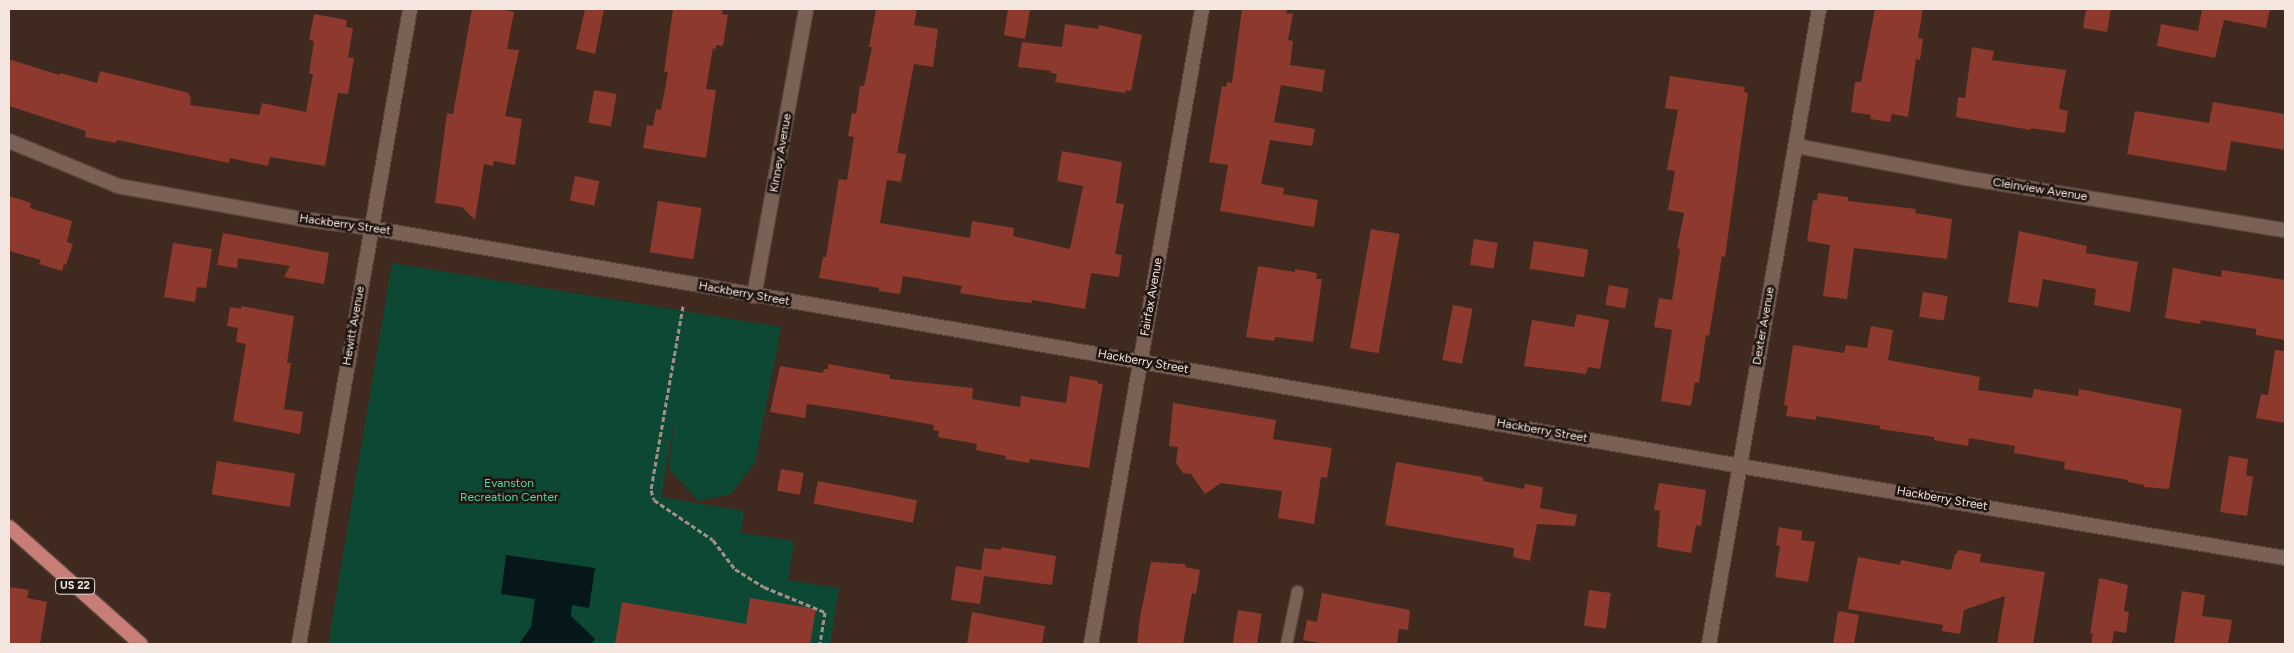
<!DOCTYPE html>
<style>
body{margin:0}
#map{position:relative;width:2294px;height:653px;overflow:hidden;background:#402a1f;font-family:Figtree,sans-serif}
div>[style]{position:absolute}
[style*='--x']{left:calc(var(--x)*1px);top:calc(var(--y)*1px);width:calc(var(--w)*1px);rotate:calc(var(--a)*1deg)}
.green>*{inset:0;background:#0d4834}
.water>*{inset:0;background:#061719}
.building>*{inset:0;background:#8d392d;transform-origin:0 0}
.path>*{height:3px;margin-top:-1.5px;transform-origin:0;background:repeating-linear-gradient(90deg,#a29087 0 5px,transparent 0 7.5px)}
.roads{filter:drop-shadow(1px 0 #58453c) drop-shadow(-1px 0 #58453c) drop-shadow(0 1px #58453c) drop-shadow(0 -1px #58453c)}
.service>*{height:11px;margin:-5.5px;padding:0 5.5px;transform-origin:5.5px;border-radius:5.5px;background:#7b6155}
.minor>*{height:14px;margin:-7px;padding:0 7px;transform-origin:7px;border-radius:7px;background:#7b6155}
.primary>*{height:14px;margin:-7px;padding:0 7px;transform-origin:7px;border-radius:7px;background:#c87d77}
span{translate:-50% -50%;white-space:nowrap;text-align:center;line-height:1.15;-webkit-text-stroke:5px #201510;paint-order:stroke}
.shield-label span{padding:1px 4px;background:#201510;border:1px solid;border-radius:4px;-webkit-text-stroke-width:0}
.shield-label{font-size:11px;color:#f5e6df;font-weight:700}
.street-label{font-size:12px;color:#f5e6df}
.park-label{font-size:12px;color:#48dca6}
.frame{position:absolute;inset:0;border:10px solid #f5e6df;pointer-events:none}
</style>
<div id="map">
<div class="green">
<div style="clip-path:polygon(392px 263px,781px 327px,755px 462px,731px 494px,698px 501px,669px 469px,674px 421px,661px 497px,744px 511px,741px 533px,794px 541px,788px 580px,839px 588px,830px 644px,328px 644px)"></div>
</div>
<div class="water">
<div style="clip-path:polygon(506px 555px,595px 568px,589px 608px,572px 605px,571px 616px,595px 639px,591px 644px,519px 644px,531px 627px,535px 599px,501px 594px)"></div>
</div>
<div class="building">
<div style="clip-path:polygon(472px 9px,500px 9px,514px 12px,507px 49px,519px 50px,505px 116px,522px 119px,515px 165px,494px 161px,493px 166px,484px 164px,475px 220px,462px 207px,435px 203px,447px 113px,453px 114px)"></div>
<div style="clip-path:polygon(585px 9px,604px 9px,595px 54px,576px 49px)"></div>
<div style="clip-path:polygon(673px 9px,723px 9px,722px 14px,728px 15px,723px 46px,716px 45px,716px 49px,713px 48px,706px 89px,716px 90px,706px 158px,643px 148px,647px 125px,653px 126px,656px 109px,661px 110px,668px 72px,664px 72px)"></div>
<div style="clip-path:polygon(876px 9px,917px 9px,914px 25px,938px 29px,933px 67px,914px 64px,897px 153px,906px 154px,901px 182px,887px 180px,880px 223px,970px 238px,972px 221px,1014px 228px,1013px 236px,1070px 249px,1083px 186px,1057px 181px,1062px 151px,1122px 162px,1116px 203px,1124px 204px,1115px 254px,1122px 255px,1119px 277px,1091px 273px,1085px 309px,1032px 300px,1032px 303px,1002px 300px,960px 293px,962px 286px,903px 276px,900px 294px,879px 291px,879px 288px,819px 278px,823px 257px,826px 257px,839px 179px,847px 180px,854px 137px,848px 136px,852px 113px,856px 114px,860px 86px,864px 86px,872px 47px,869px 47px)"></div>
<div style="clip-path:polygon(1008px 9px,1030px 9px,1025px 39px,1004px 35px)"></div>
<div style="clip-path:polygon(1242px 9px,1287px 9px,1286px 13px,1293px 14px,1288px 40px,1293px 41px,1290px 65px,1325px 70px,1322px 92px,1281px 85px,1274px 122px,1315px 129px,1312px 146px,1270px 140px,1261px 184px,1284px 188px,1283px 194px,1318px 200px,1314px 227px,1220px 211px,1228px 165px,1209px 162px,1222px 86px,1226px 87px,1227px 82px,1232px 83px)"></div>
<div style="clip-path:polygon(1875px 9px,1923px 9px,1918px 38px,1923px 39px,1920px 60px,1916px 59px,1908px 117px,1892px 114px,1890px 122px,1870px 119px,1871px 115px,1851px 112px,1855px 82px,1861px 82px)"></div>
<div style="clip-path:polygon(2086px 9px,2111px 9px,2107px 32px,2083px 28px)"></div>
<div style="clip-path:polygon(2202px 9px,2270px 9px,2266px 28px,2224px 20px,2215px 58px,2157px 46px,2161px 24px,2198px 31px)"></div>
<div style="clip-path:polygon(314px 14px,347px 20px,346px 27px,353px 28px,348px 57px,354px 58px,348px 94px,338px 93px,325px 166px,270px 157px,268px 166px,230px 158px,229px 163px,117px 140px,116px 143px,85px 137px,86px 131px,9px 106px,9px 59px,59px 75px,60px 73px,97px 83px,100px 71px,189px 93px,189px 96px,191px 97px,190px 105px,259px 115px,262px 103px,306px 112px,313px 74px,309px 74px,314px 41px,309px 40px)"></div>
<div style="clip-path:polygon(1065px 24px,1098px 29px,1099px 25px,1142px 35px,1131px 91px,1126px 90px,1125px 93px,1055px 82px,1057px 74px,1051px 73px,1051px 71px,1018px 67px,1022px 42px,1062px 47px)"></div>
<div style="clip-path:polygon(1972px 47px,1994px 51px,1992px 60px,2066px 70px,2059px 109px,2068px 111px,2065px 133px,2031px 128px,2031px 130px,1956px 117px,1958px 97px,1965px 98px)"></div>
<div style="clip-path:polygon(1670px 76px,1745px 87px,1744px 92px,1748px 93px,1725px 257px,1722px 256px,1709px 336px,1706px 335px,1699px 383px,1695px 382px,1691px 406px,1661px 401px,1672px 330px,1654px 327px,1659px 298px,1672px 300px,1680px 249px,1677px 248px,1684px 213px,1668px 210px,1675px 171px,1667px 170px,1678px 110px,1665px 108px)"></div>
<div style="left:594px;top:90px;width:23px;height:33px;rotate:10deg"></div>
<div style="clip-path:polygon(2213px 102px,2285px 114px,2285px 150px,2231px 141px,2226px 171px,2127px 154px,2135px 111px,2209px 123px)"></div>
<div style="left:575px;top:176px;width:25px;height:25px;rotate:12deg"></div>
<div style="clip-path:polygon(1818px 193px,1848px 197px,1848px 201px,1916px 209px,1915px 213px,1952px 219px,1947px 259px,1854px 248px,1847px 299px,1823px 296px,1830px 245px,1807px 241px,1813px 200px,1817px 201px)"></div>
<div style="clip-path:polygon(9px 196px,31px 203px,30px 208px,72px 221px,67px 242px,73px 244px,66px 265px,64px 264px,62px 271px,39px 264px,41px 260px,9px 251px)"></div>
<div style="left:658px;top:201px;width:44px;height:52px;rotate:9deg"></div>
<div style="left:1371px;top:229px;width:29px;height:121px;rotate:10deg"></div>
<div style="clip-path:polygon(2019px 231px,2087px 246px,2086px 253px,2138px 262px,2130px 312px,2094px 305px,2096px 289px,2043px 279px,2038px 307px,2008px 302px)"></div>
<div style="clip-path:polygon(223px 233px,329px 253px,324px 284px,284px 277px,290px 266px,238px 258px,237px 268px,217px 265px)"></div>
<div style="left:1474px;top:239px;width:24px;height:26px;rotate:9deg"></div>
<div style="left:1534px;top:241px;width:55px;height:28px;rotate:9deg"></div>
<div style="clip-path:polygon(173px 243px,212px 249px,206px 288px,197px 287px,195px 302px,164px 297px)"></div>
<div style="clip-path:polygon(1258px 266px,1295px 272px,1295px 269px,1317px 273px,1316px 279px,1322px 279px,1313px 342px,1275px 337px,1274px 341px,1246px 337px)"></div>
<div style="clip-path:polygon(2173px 268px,2221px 277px,2222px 270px,2285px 280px,2285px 340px,2256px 335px,2256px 329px,2201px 320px,2200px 324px,2165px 318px)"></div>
<div style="left:1609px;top:285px;width:20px;height:20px;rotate:11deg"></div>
<div style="left:1923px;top:292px;width:25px;height:25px;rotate:9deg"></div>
<div style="left:1453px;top:305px;width:20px;height:56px;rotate:11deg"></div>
<div style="clip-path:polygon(241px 306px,294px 316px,287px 363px,291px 363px,284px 409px,303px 412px,300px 434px,233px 421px,246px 344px,236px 342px,238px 328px,227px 326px,230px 307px,241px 309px)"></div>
<div style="clip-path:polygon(1577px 314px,1609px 320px,1600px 369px,1588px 367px,1586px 374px,1524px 366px,1532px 320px,1574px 327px)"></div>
<div style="clip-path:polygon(1871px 326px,1893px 330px,1888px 360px,1980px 377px,1978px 390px,2032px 398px,2034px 389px,2078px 396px,2079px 389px,2182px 409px,2169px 489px,2144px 487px,2144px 485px,2128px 482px,2128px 480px,2064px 469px,2065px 462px,2014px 453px,2015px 446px,1969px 438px,1968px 446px,1934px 440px,1934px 437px,1880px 429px,1880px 426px,1816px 416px,1816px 420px,1786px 416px,1788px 406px,1784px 405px,1793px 345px,1844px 353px,1846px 345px,1867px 348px)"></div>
<div style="clip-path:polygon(2275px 350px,2285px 351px,2285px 423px,2256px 418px,2261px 394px,2268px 395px)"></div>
<div style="clip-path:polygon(828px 364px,890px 375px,890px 379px,973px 388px,972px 399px,1020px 407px,1021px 396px,1066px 403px,1070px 376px,1098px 381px,1098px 384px,1103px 384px,1089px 468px,1030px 459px,1029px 463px,1005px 459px,1006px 456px,976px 450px,977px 444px,938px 437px,939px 431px,933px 430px,934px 425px,856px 411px,807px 404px,805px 418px,770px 412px,780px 366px,823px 373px,824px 369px,828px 369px)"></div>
<div style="clip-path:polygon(1173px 403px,1276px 420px,1273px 439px,1332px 448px,1327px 478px,1321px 477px,1314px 524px,1278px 518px,1282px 491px,1221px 483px,1205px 494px,1191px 474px,1183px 473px,1176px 463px,1178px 447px,1169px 446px)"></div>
<div style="clip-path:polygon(2229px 456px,2248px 459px,2246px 475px,2253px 477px,2247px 516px,2220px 512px)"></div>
<div style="left:217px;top:461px;width:79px;height:34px;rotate:9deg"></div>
<div style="clip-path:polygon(1396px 462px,1483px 477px,1483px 481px,1524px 489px,1525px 484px,1543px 487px,1540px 508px,1577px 515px,1575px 526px,1537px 524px,1530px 561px,1513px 557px,1514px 548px,1385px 525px)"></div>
<div style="left:781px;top:469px;width:23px;height:22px;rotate:10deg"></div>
<div style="left:818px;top:481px;width:101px;height:23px;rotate:11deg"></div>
<div style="clip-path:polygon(1659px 483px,1706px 490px,1701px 526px,1696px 525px,1691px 553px,1657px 547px,1660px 511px,1654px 510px)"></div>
<div style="clip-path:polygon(1779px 527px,1802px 531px,1801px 540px,1815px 542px,1808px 582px,1775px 577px,1780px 546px,1776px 545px)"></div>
<div style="clip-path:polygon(1001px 547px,1056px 556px,1052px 585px,984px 576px,980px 604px,951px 600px,956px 566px,981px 570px,984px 548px,1001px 550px)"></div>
<div style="clip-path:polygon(1958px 550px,1981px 554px,1980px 562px,2045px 572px,2033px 644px,1997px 644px,2005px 596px,1964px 610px,1960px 634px,1942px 631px,1943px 625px,1848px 609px,1858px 557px,1900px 565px,1901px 560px,1951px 570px,1955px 554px,1957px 554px)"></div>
<div style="clip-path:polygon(1151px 562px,1185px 564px,1185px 567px,1200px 570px,1196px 594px,1192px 593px,1183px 644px,1137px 644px,1140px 617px)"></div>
<div style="clip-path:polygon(2099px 578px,2128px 585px,2124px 611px,2129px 612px,2126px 633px,2114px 631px,2112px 644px,2091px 644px,2093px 633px,2090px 634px)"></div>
<div style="clip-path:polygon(9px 587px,29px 590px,27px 598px,47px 602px,40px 644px,9px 644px)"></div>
<div style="left:1589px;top:590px;width:22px;height:36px;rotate:8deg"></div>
<div style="clip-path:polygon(2182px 591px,2205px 595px,2202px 616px,2232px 620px,2228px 644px,2174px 644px)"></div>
<div style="clip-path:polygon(1322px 593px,1410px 610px,1408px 630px,1399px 629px,1397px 644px,1326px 644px,1303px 640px,1307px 620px,1317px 622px)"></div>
<div style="clip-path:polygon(750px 598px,816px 609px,810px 644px,615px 644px,622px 602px,746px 624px)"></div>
<div style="left:1238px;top:610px;width:24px;height:35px;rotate:9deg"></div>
<div style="clip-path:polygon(1838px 611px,1859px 615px,1854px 644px,1833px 644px)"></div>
<div style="clip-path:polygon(972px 612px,1045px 626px,1042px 644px,967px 644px)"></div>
</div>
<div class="path">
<div style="--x:683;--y:306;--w:187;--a:99.9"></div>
<div style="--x:651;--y:490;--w:10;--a:73"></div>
<div style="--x:654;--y:500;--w:71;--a:34.1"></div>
<div style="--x:713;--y:540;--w:36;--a:53"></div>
<div style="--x:735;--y:569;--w:34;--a:32"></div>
<div style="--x:764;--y:587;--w:66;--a:22.3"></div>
<div style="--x:825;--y:612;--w:32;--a:99"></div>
</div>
<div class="roads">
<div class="service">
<div style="--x:1286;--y:644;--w:54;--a:-78.3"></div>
</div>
<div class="minor">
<div style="--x:9;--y:141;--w:118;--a:22.4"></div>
<div style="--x:118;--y:186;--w:187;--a:10.2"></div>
<div style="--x:302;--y:219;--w:70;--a:7.4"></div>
<div style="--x:371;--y:228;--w:1390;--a:9.86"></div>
<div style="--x:1740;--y:466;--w:553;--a:9.58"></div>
<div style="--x:1796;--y:146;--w:173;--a:10.7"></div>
<div style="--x:1966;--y:178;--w:323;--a:9.3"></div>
<div style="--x:754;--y:296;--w:292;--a:-79.7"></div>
<div style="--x:299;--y:644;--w:645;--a:-80.08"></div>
<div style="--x:1091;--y:644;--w:645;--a:-80.08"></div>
<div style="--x:1709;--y:644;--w:644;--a:-80.17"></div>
</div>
<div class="primary">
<div style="--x:9;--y:527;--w:176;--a:41.6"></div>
</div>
</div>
<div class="shield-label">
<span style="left:75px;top:586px">US 22</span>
</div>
<div class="street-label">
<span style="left:781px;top:153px;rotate:-80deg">Kinney Avenue</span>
<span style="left:2040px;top:190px;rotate:9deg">Cleinview Avenue</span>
<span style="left:345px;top:225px;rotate:8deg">Hackberry Street</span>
<span style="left:744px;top:294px;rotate:10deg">Hackberry Street</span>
<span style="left:1152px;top:297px;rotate:-80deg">Fairfax Avenue</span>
<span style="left:354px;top:326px;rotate:-80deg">Hewitt Avenue</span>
<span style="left:1764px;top:326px;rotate:-80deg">Dexter Avenue</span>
<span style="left:1143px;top:362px;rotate:10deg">Hackberry Street</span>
<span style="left:1542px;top:431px;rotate:10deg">Hackberry Street</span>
<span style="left:1942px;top:499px;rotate:10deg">Hackberry Street</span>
</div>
<div class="park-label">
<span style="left:509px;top:491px">Evanston<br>Recreation Center</span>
</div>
<div class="frame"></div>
</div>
